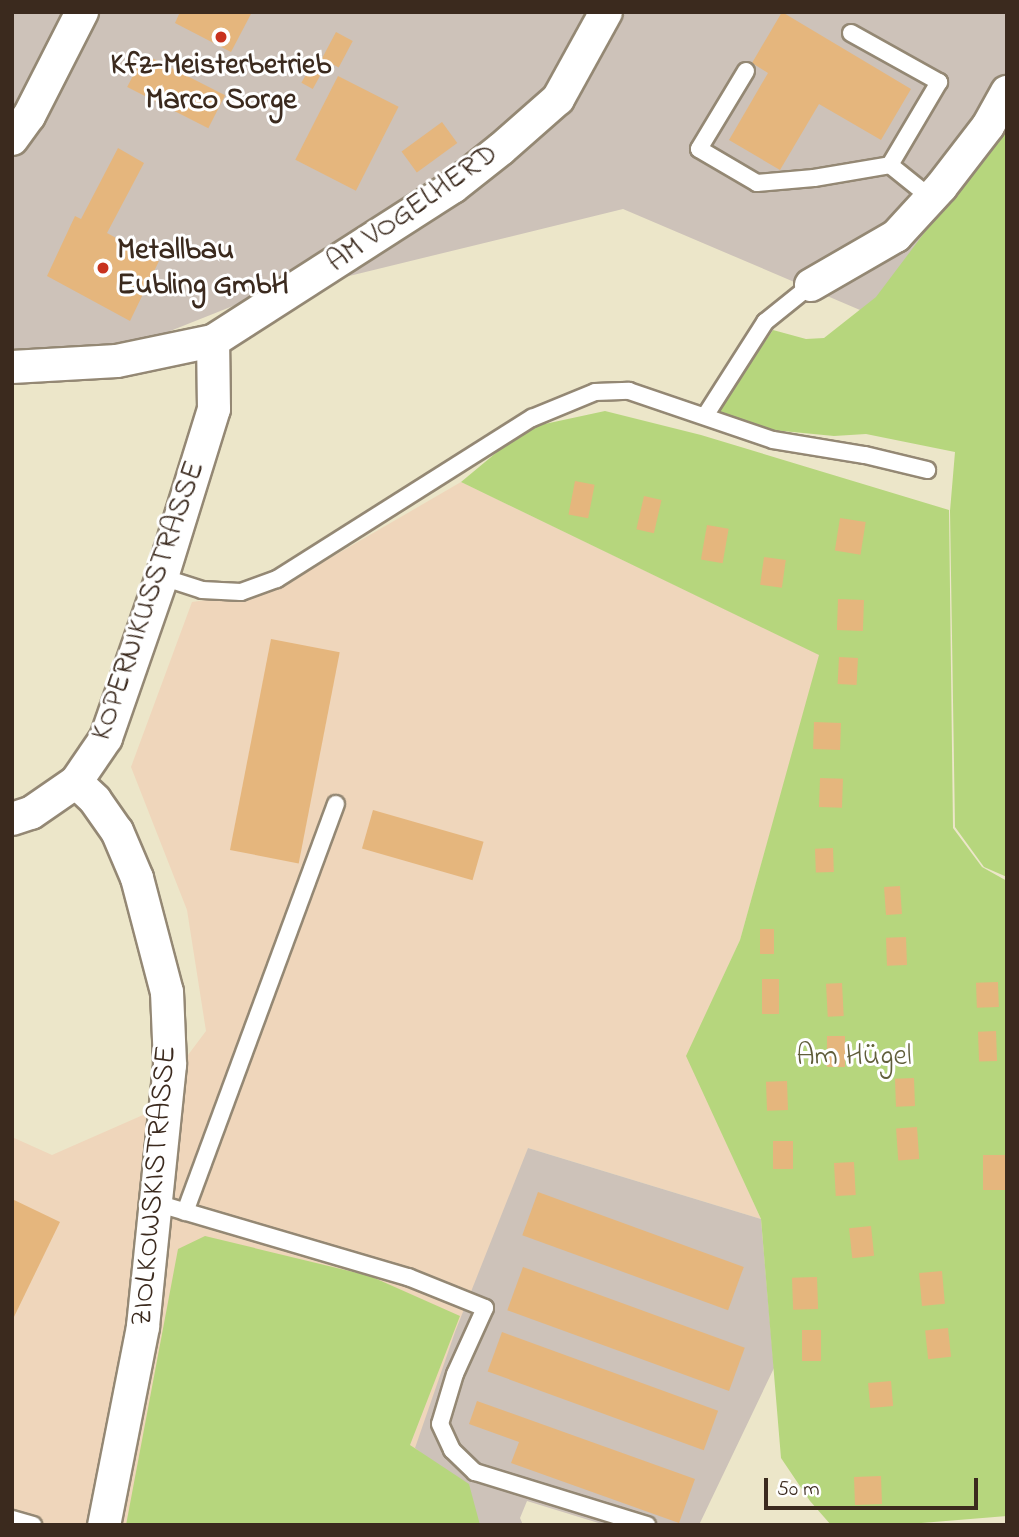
<!DOCTYPE html>
<meta charset="utf-8">
<style>
body{margin:0}
#map{position:relative;width:1019px;height:1537px;overflow:hidden;background:#ece6c9;font-family:"Indie Flower",sans-serif}
div>[style]{position:absolute}
[style*='--x']{left:calc(var(--x)*1px);top:calc(var(--y)*1px);width:calc(var(--w)*1px);rotate:calc(var(--a)*1deg)}
.built>*{inset:0;background:#efd6bb}
.industrial>*{inset:0;background:#cdc2b9}
.green>*{inset:0;background:#b6d67d}
.building>*{inset:0;background:#e5b67d;transform-origin:0 0}
.roads{filter:drop-shadow(2px 0 #948874) drop-shadow(-2px 0 #948874) drop-shadow(0 2px #948874) drop-shadow(0 -2px #948874)}
.service>*{height:16px;margin:-8px;padding:0 8px;transform-origin:8px;border-radius:8px;background:#fff}
.minor>*{height:32px;margin:-16px;padding:0 16px;transform-origin:16px;border-radius:16px;background:#fff}
.dots>*{width:19px;height:19px;translate:-50% -50%;box-sizing:border-box;border:4px solid #fff;border-radius:50%}
span{translate:-50% -50%;white-space:nowrap;text-align:center;line-height:1.15;-webkit-text-stroke:6px #fff;paint-order:stroke}
.poi-label{font-size:30px;color:#3b2a1e;font-weight:700}
.left{translate:0 -50%;text-align:left}
.street-label{font-size:30px;color:#3b2a1e}
.park-label{font-size:30px;color:#605e3a}
.frame{position:absolute;inset:0;border:14px solid #3b2a1e;pointer-events:none}
.scale{position:absolute;left:764px;top:1478px;width:214px;height:32px;box-sizing:border-box;border:4px solid #3b2a1e;border-top:0;padding-left:9px;font-size:21px;line-height:24px;white-space:nowrap;color:#3b2a1e;-webkit-text-stroke:5px #fff;paint-order:stroke}
</style>
<div id="map">
<div class="built">
<div style="clip-path:polygon(461px 482px,820px 655px,740px 940px,687px 1056px,761px 1219px,528px 1148px,459px 1483px,474px 1525px,12px 1525px,12px 1137px,52px 1155px,143px 1115px,206px 1031px,187px 910px,131px 767px,192px 602px,275px 590px)"></div>
</div>
<div class="industrial">
<div style="clip-path:polygon(12px 12px,1007px 12px,1007px 161px,914px 333px,623px 209px,243px 302px,135px 345px,15px 349px,12px 348px)"></div>
<div style="clip-path:polygon(528px 1148px,761px 1219px,774px 1368px,699px 1525px,605px 1525px,527px 1501px,520px 1518px,523px 1525px,474px 1525px,459px 1483px,415px 1448px,455px 1332px)"></div>
</div>
<div class="green">
<div style="clip-path:polygon(1007px 112px,1007px 877px,984px 867px,955px 827px,950px 511px,955px 452px,866px 434px,834px 436px,740px 427px,714px 415px,773px 330px,806px 339px,824px 338px,876px 297px,973px 168px)"></div>
<div style="clip-path:polygon(605px 411px,701px 435px,949px 510px,953px 828px,982px 867px,1007px 881px,1007px 1516px,897px 1525px,831px 1525px,810px 1501px,781px 1458px,761px 1219px,686px 1056px,740px 940px,819px 655px,461px 482px,526px 428px)"></div>
<div style="clip-path:polygon(205px 1236px,370px 1276px,460px 1316px,410px 1445px,469px 1484px,480px 1525px,126px 1525px,178px 1249px)"></div>
</div>
<div class="building">
<div style="clip-path:polygon(180px 12px,252px 12px,231px 52px,175px 23px)"></div>
<div style="clip-path:polygon(782px 12px,911px 89px,881px 140px,819px 104px,780px 170px,729px 140px,768px 73px,752px 63px)"></div>
<div style="left:336px;top:32px;width:19px;height:30px;rotate:28deg"></div>
<div style="left:144px;top:54px;width:91px;height:37px;rotate:27deg"></div>
<div style="left:314px;top:60px;width:13px;height:26px;rotate:29deg"></div>
<div style="left:338px;top:76px;width:68px;height:94px;rotate:27deg"></div>
<div style="left:442px;top:122px;width:26px;height:50px;rotate:54deg"></div>
<div style="clip-path:polygon(118px 148px,144px 163px,107px 233px,159px 261px,130px 321px,47px 276px,75px 216px,81px 219px)"></div>
<div style="left:575px;top:481px;width:20px;height:34px;rotate:11deg"></div>
<div style="left:644px;top:496px;width:18px;height:34px;rotate:13deg"></div>
<div style="left:840px;top:518px;width:26px;height:33px;rotate:9deg"></div>
<div style="left:707px;top:525px;width:22px;height:35px;rotate:10deg"></div>
<div style="left:764px;top:557px;width:22px;height:28px;rotate:8deg"></div>
<div style="left:838px;top:599px;width:26px;height:31px;rotate:2deg"></div>
<div style="left:271px;top:639px;width:70px;height:215px;rotate:11deg"></div>
<div style="left:839px;top:657px;width:19px;height:27px;rotate:3deg"></div>
<div style="left:814px;top:722px;width:27px;height:27px;rotate:2deg"></div>
<div style="left:820px;top:778px;width:23px;height:29px;rotate:2deg"></div>
<div style="left:373px;top:810px;width:115px;height:40px;rotate:16deg"></div>
<div style="left:833px;top:848px;width:24px;height:18px;rotate:88deg"></div>
<div style="left:900px;top:886px;width:28px;height:16px;rotate:86deg"></div>
<div style="left:760px;top:929px;width:14px;height:25px"></div>
<div style="left:906px;top:937px;width:28px;height:20px;rotate:88deg"></div>
<div style="left:762px;top:979px;width:17px;height:35px"></div>
<div style="left:998px;top:982px;width:25px;height:22px;rotate:88deg"></div>
<div style="left:842px;top:983px;width:33px;height:16px;rotate:87deg"></div>
<div style="left:996px;top:1031px;width:30px;height:18px;rotate:88deg"></div>
<div style="left:827px;top:1036px;width:18px;height:31px"></div>
<div style="left:914px;top:1078px;width:28px;height:19px;rotate:88deg"></div>
<div style="left:787px;top:1081px;width:29px;height:21px;rotate:88deg"></div>
<div style="left:917px;top:1127px;width:32px;height:21px;rotate:86deg"></div>
<div style="left:793px;top:1141px;width:28px;height:20px;rotate:90deg"></div>
<div style="left:1007px;top:1155px;width:35px;height:24px;rotate:90deg"></div>
<div style="left:854px;top:1162px;width:33px;height:20px;rotate:87deg"></div>
<div style="left:538px;top:1192px;width:219px;height:46px;rotate:20deg"></div>
<div style="clip-path:polygon(12px 1199px,60px 1222px,12px 1321px)"></div>
<div style="left:871px;top:1226px;width:30px;height:22px;rotate:84deg"></div>
<div style="left:523px;top:1267px;width:236px;height:46px;rotate:20deg"></div>
<div style="left:942px;top:1271px;width:33px;height:23px;rotate:85deg"></div>
<div style="left:817px;top:1277px;width:32px;height:25px;rotate:88deg"></div>
<div style="left:948px;top:1328px;width:29px;height:23px;rotate:84deg"></div>
<div style="left:821px;top:1330px;width:31px;height:19px;rotate:90deg"></div>
<div style="left:502px;top:1332px;width:230px;height:42px;rotate:20deg"></div>
<div style="left:891px;top:1381px;width:25px;height:23px;rotate:85deg"></div>
<div style="clip-path:polygon(477px 1401px,695px 1479px,679px 1523px,511px 1463px,519px 1442px,469px 1424px)"></div>
<div style="left:881px;top:1476px;width:28px;height:27px;rotate:88deg"></div>
</div>
<div class="roads">
<div class="service">
<div style="--x:851;--y:33;--w:101;--a:29.1"></div>
<div style="--x:939;--y:82;--w:96;--a:120.6"></div>
<div style="--x:890;--y:165;--w:53;--a:38.8"></div>
<div style="--x:746;--y:71;--w:91;--a:121.1"></div>
<div style="--x:699;--y:149;--w:67;--a:30.4"></div>
<div style="--x:757;--y:183;--w:57;--a:-5"></div>
<div style="--x:814;--y:178;--w:77;--a:-9.7"></div>
<div style="--x:705;--y:416;--w:112;--a:-57.4"></div>
<div style="--x:765;--y:322;--w:59;--a:-38.8"></div>
<div style="--x:162;--y:577;--w:42;--a:18"></div>
<div style="--x:202;--y:590;--w:39;--a:3"></div>
<div style="--x:241;--y:592;--w:38;--a:-20"></div>
<div style="--x:277;--y:579;--w:302;--a:-32.3"></div>
<div style="--x:532;--y:418;--w:68;--a:-22.4"></div>
<div style="--x:595;--y:392;--w:34;--a:-2"></div>
<div style="--x:629;--y:391;--w:152;--a:18.8"></div>
<div style="--x:773;--y:440;--w:93;--a:9.3"></div>
<div style="--x:865;--y:455;--w:64;--a:13.6"></div>
<div style="--x:156;--y:1203;--w:263;--a:16.4"></div>
<div style="--x:408;--y:1277;--w:83;--a:21.9"></div>
<div style="--x:485;--y:1308;--w:72;--a:114.4"></div>
<div style="--x:455;--y:1374;--w:52;--a:106.7"></div>
<div style="--x:440;--y:1424;--w:29;--a:65"></div>
<div style="--x:452;--y:1450;--w:32;--a:44"></div>
<div style="--x:475;--y:1472;--w:180;--a:17.1"></div>
<div style="--x:185;--y:1212;--w:435;--a:-69.7"></div>
<div style="--x:12;--y:1519;--w:22;--a:16"></div>
</div>
<div class="minor">
<div style="--x:12;--y:139;--w:29;--a:-54"></div>
<div style="--x:29;--y:116;--w:117;--a:-63"></div>
<div style="--x:811;--y:285;--w:98;--a:-30"></div>
<div style="--x:896;--y:236;--w:67;--a:-47.4"></div>
<div style="--x:941;--y:187;--w:77;--a:-52.4"></div>
<div style="--x:988;--y:126;--w:39;--a:-61"></div>
<div style="--x:12;--y:367;--w:105;--a:-3.3"></div>
<div style="--x:117;--y:361;--w:98;--a:-11.8"></div>
<div style="--x:213;--y:341;--w:285;--a:-32.7"></div>
<div style="--x:453;--y:187;--w:61;--a:-38.4"></div>
<div style="--x:501;--y:149;--w:76;--a:-41.3"></div>
<div style="--x:558;--y:99;--w:99;--a:-61.1"></div>
<div style="--x:76;--y:782;--w:26;--a:43"></div>
<div style="--x:95;--y:800;--w:38;--a:55"></div>
<div style="--x:117;--y:831;--w:51;--a:66.9"></div>
<div style="--x:137;--y:878;--w:118;--a:75.3"></div>
<div style="--x:167;--y:992;--w:73;--a:87.6"></div>
<div style="--x:170;--y:1065;--w:263;--a:95.9"></div>
<div style="--x:143;--y:1327;--w:202;--a:101.1"></div>
<div style="--x:12;--y:819;--w:20;--a:-18"></div>
<div style="--x:31;--y:813;--w:55;--a:-34.6"></div>
<div style="--x:76;--y:782;--w:53;--a:-55.7"></div>
<div style="--x:106;--y:738;--w:170;--a:-70.8"></div>
<div style="--x:162;--y:577;--w:176;--a:-72.8"></div>
<div style="--x:214;--y:409;--w:68;--a:-90.8"></div>
</div>
</div>
<div class="dots">
<div style="left:221px;top:37px;background:#c8321e"></div>
<div style="left:103px;top:268px;background:#c8321e"></div>
</div>
<div class="poi-label">
<span style="left:221px;top:83px">Kfz-Meisterbetrieb<br>Marco Sorge</span>
<span class="left" style="left:117px;top:268px">Metallbau<br>Eubling GmbH</span>
</div>
<div class="street-label">
<span style="left:413px;top:209px;rotate:-35deg">AM VOGELHERD</span>
<span style="left:149px;top:601px;rotate:-71deg">KOPERNIKUSSTRASSE</span>
<span style="left:155px;top:1186px;rotate:-85deg">ZIOLKOWSKISTRASSE</span>
</div>
<div class="park-label">
<span style="left:854px;top:1057px">Am Hügel</span>
</div>
<div class="frame"></div>
<div class="scale">50 m</div>
</div>
